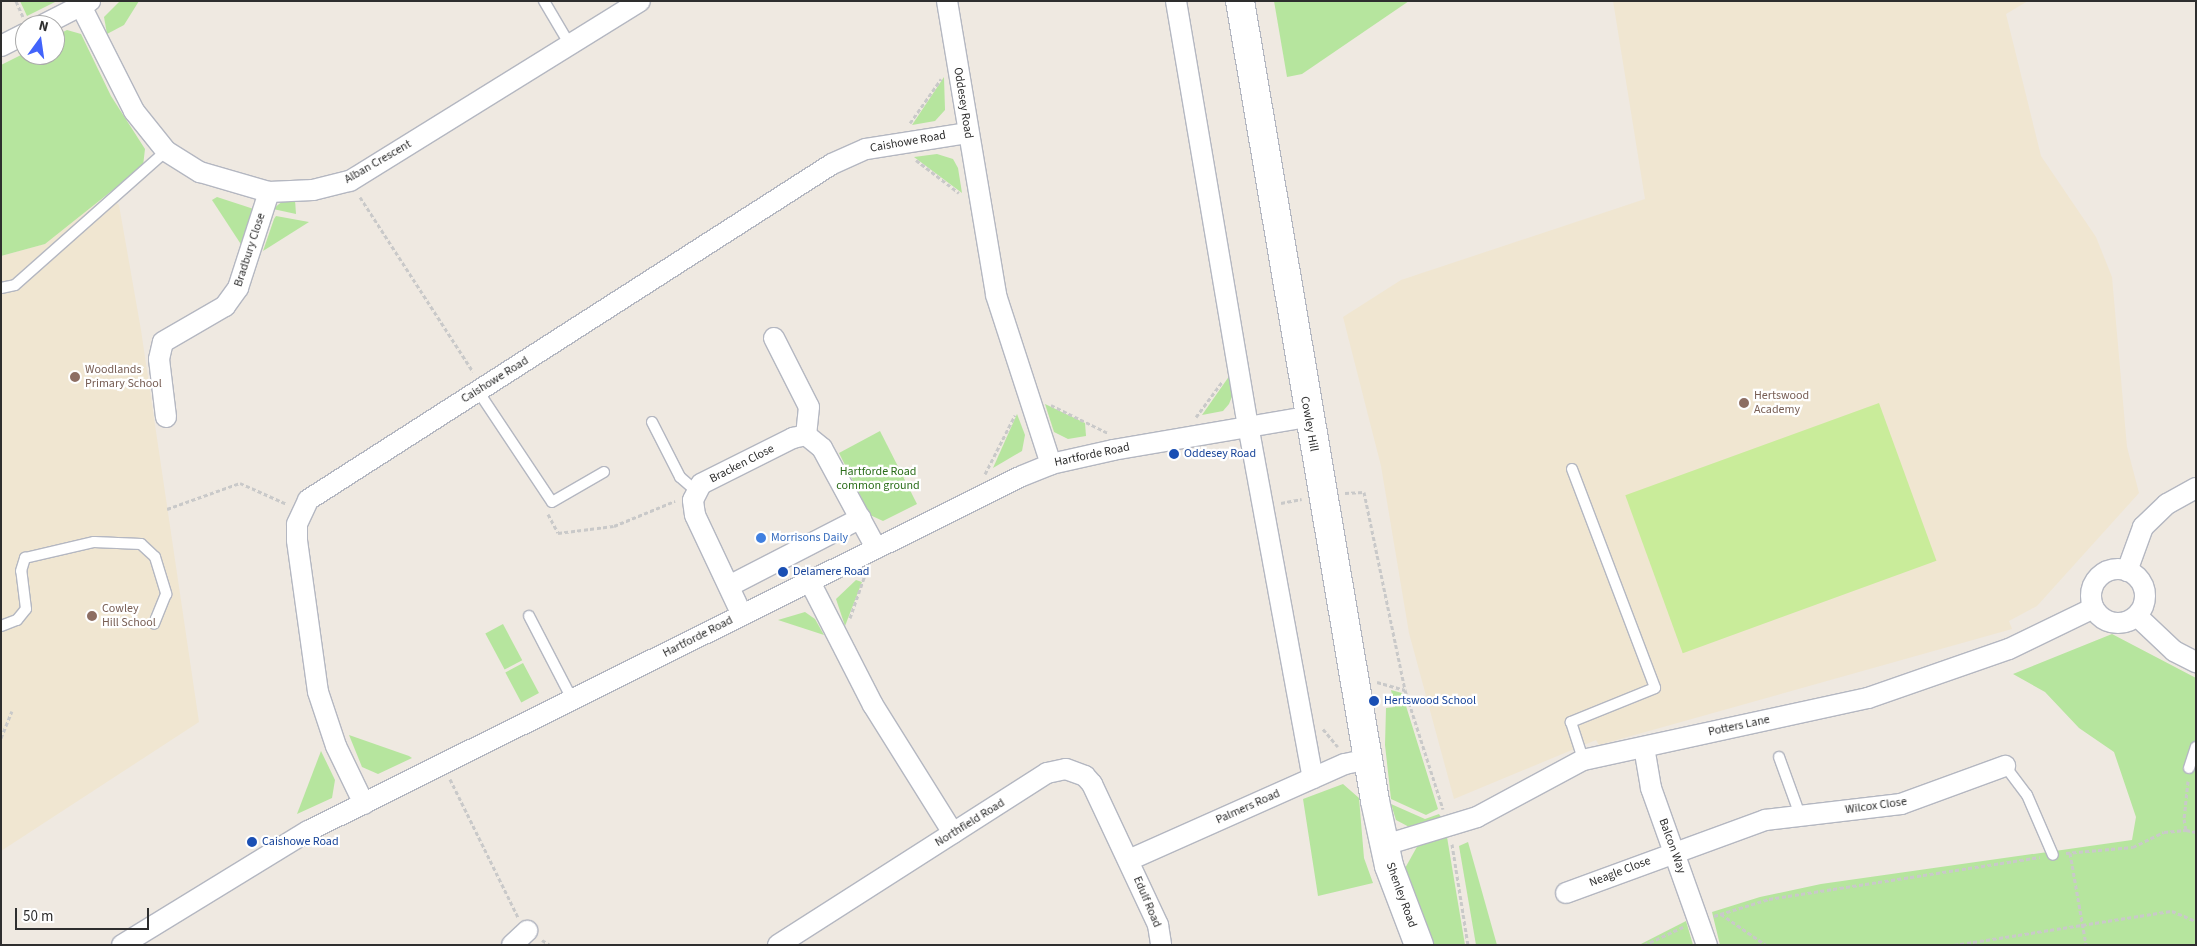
<!DOCTYPE html>
<style>
body{margin:0}
#map{position:relative;width:2197px;height:946px;overflow:hidden;background:#efe9e1;font-family:"Source Sans 3",sans-serif}
div>[style]{position:absolute}
[style*='--x']{left:calc(var(--x)*1px);top:calc(var(--y)*1px);width:calc(var(--w)*1px);rotate:calc(var(--a)*1deg)}
.education>*{inset:0;background:#f0e6d1}
.green>*{inset:0;background:#b6e59e;transform-origin:0 0}
.pitch>*{inset:0;background:#c9ec9a;transform-origin:0 0}
.path>*{height:3px;margin-top:-1.5px;transform-origin:0;background:repeating-linear-gradient(90deg,#c9c9c9 0 4px,transparent 0 6.5px)}
.roads{filter:drop-shadow(1px 0 #b4b7c1) drop-shadow(-1px 0 #b4b7c1) drop-shadow(0 1px #b4b7c1) drop-shadow(0 -1px #b4b7c1)}
.lane>*{height:10px;margin:-5px;padding:0 5px;transform-origin:5px;border-radius:5px;background:#fff}
.street>*{height:20px;margin:-10px;padding:0 10px;transform-origin:10px;border-radius:10px;background:#fff}
.street>.ring{margin:-10px;padding:0;box-sizing:content-box;background:none;border:20px solid #fff;border-radius:50%}
.secondary>*{height:28px;margin:-14px;padding:0 14px;transform-origin:14px;border-radius:14px;background:#fff}
.dots>*{width:14px;height:14px;translate:-50% -50%;box-sizing:border-box;border:2px solid #fff;border-radius:50%}
span{translate:-50% -50%;white-space:nowrap;text-align:center;line-height:1.15;-webkit-text-stroke:4.5px #fff;paint-order:stroke}
.street-label{font-size:12px;color:#2e2e2e}
.education-label{font-size:12px;color:#785e54}
.left{translate:0 -50%;text-align:left}
.transit-label{font-size:12px;color:#164399}
.park-label{font-size:12px;color:#2c6e1b}
.shop-label{font-size:12px;color:#366cbe}
.frame{position:absolute;inset:0;border:2px solid #2e2e2e;pointer-events:none}
.north{position:absolute;left:15px;top:15px;width:50px;height:50px;box-sizing:border-box;background:#fff;border:1px solid #ababab;border-radius:50%;rotate:14deg;font-size:14px;font-weight:700;line-height:20px;text-align:center;color:#2e2e2e}
.north::after{content:'';display:block;margin:auto;width:18px;height:22px;background:#4264fb;clip-path:polygon(50% 0,100% 100%,50% 72%,0 100%)}
.scale{position:absolute;left:15px;top:908px;width:134px;height:22px;box-sizing:border-box;border:2px solid #2e2e2e;border-top:0;padding-left:6px;font-size:15px;line-height:18px;white-space:nowrap;color:#2e2e2e;-webkit-text-stroke:4px #fff;paint-order:stroke}
</style>
<div id="map">
<div class="education">
<div style="clip-path:polygon(1613px 1px,2028px 1px,2006px 14px,2041px 156px,2096px 237px,2112px 277px,2127px 447px,2139px 493px,2037px 606px,2009px 621px,2012px 629px,1599px 745px,1596px 740px,1454px 799px,1409px 633px,1381px 466px,1343px 317px,1401px 280px,1645px 199px)"></div>
<div style="clip-path:polygon(107px 195px,119px 205px,141px 330px,199px 722px,1px 851px,1px 256px,45px 244px)"></div>
</div>
<div class="green">
<div style="clip-path:polygon(20px 1px,57px 1px,27px 16px)"></div>
<div style="clip-path:polygon(120px 1px,139px 1px,124px 25px,107px 34px,104px 17px)"></div>
<div style="clip-path:polygon(1274px 1px,1409px 1px,1302px 74px,1287px 77px)"></div>
<div style="clip-path:polygon(67px 30px,81px 34px,111px 96px,145px 149px,143px 166px,45px 244px,1px 256px,1px 65px,25px 53px,55px 55px,55px 36px)"></div>
<div style="clip-path:polygon(944px 77px,945px 110px,935px 121px,912px 125px)"></div>
<div style="clip-path:polygon(937px 154px,953px 159px,958px 168px,962px 193px,914px 157px)"></div>
<div style="clip-path:polygon(217px 197px,257px 210px,244px 249px,212px 200px)"></div>
<div style="clip-path:polygon(284px 200px,295px 200px,296px 214px,273px 209px)"></div>
<div style="clip-path:polygon(276px 216px,309px 222px,263px 251px,274px 219px)"></div>
<div style="clip-path:polygon(1230px 375px,1233px 394px,1229px 404px,1223px 411px,1202px 415px)"></div>
<div style="clip-path:polygon(1045px 404px,1085px 423px,1086px 436px,1068px 439px,1054px 432px)"></div>
<div style="clip-path:polygon(1017px 414px,1025px 435px,1022px 451px,993px 468px)"></div>
<div style="clip-path:polygon(880px 431px,917px 504px,883px 521px,870px 515px,839px 453px)"></div>
<div style="clip-path:polygon(856px 580px,862px 582px,845px 626px,836px 599px)"></div>
<div style="clip-path:polygon(805px 612px,815px 619px,824px 635px,778px 620px)"></div>
<div style="left:503px;top:624px;width:41px;height:20px;rotate:62deg"></div>
<div style="clip-path:polygon(2112px 634px,2196px 678px,2196px 945px,1720px 945px,1712px 912px,1760px 897px,1821px 884px,2132px 840px,2136px 817px,2114px 752px,2079px 728px,2045px 692px,2013px 674px)"></div>
<div style="left:523px;top:663px;width:34px;height:20px;rotate:62deg"></div>
<div style="clip-path:polygon(1391px 690px,1402px 693px,1438px 809px,1426px 815px,1391px 799px,1385px 745px,1386px 708px,1395px 707px)"></div>
<div style="clip-path:polygon(349px 735px,409px 756px,412px 758px,378px 774px,362px 767px)"></div>
<div style="clip-path:polygon(321px 751px,335px 780px,332px 798px,297px 814px)"></div>
<div style="clip-path:polygon(1343px 784px,1359px 798px,1364px 858px,1373px 883px,1318px 896px,1303px 799px)"></div>
<div style="clip-path:polygon(1391px 804px,1425px 819px,1439px 814px,1444px 822px,1413px 829px,1396px 820px)"></div>
<div style="clip-path:polygon(1447px 837px,1465px 945px,1429px 945px,1404px 870px,1418px 845px)"></div>
<div style="clip-path:polygon(1468px 842px,1497px 945px,1476px 945px,1459px 846px)"></div>
<div style="clip-path:polygon(1686px 921px,1693px 945px,1639px 945px)"></div>
</div>
<div class="pitch">
<div style="left:1879px;top:403px;width:168px;height:270px;rotate:70deg"></div>
</div>
<div class="path">
<div style="--x:16;--y:1;--w:17;--a:66"></div>
<div style="--x:910;--y:123;--w:54;--a:-54.8"></div>
<div style="--x:916;--y:160;--w:54;--a:37.5"></div>
<div style="--x:360;--y:197;--w:208;--a:57.1"></div>
<div style="--x:1051;--y:405;--w:64;--a:26.2"></div>
<div style="--x:1196;--y:417;--w:44;--a:-53.4"></div>
<div style="--x:985;--y:474;--w:66;--a:-63"></div>
<div style="--x:1345;--y:493;--w:19;--a:-3"></div>
<div style="--x:1364;--y:492;--w:202;--a:78.3"></div>
<div style="--x:1405;--y:690;--w:125;--a:72.3"></div>
<div style="--x:1281;--y:503;--w:21;--a:-11"></div>
<div style="--x:167;--y:509;--w:77;--a:-19.6"></div>
<div style="--x:240;--y:483;--w:51;--a:24.1"></div>
<div style="--x:548;--y:514;--w:21;--a:62"></div>
<div style="--x:558;--y:533;--w:56;--a:-7.1"></div>
<div style="--x:614;--y:526;--w:66;--a:-22.3"></div>
<div style="--x:850;--y:618;--w:46;--a:-70.8"></div>
<div style="--x:1377;--y:682;--w:29;--a:16"></div>
<div style="--x:1323;--y:729;--w:23;--a:50"></div>
<div style="--x:1;--y:738;--w:29;--a:-68"></div>
<div style="--x:450;--y:779;--w:154;--a:63.8"></div>
<div style="--x:2188;--y:781;--w:38;--a:96"></div>
<div style="--x:2184;--y:819;--w:11;--a:80"></div>
<div style="--x:2186;--y:830;--w:10;--a:11"></div>
<div style="--x:1452;--y:844;--w:102;--a:81"></div>
<div style="--x:2066;--y:853;--w:67;--a:-5.1"></div>
<div style="--x:2133;--y:847;--w:34;--a:-26"></div>
<div style="--x:2164;--y:832;--w:22;--a:-5"></div>
<div style="--x:2070;--y:853;--w:93;--a:80.1"></div>
<div style="--x:1721;--y:914;--w:55;--a:34.6"></div>
<div style="--x:1714;--y:916;--w:58;--a:-17.2"></div>
<div style="--x:1769;--y:899;--w:274;--a:-8.8"></div>
<div style="--x:542;--y:940;--w:9;--a:32"></div>
<div style="--x:1644;--y:945;--w:43;--a:-24.8"></div>
<div style="--x:1954;--y:945;--w:221;--a:-8.9"></div>
<div style="--x:2172;--y:911;--w:26;--a:23"></div>
</div>
<div class="roads">
<div class="lane">
<div style="--x:544;--y:1;--w:51;--a:59.4"></div>
<div style="--x:1;--y:288;--w:14;--a:-12"></div>
<div style="--x:15;--y:285;--w:202;--a:-41.6"></div>
<div style="--x:478;--y:391;--w:133;--a:56.3"></div>
<div style="--x:552;--y:502;--w:60;--a:-30"></div>
<div style="--x:652;--y:422;--w:62;--a:63"></div>
<div style="--x:680;--y:477;--w:21;--a:41"></div>
<div style="--x:1572;--y:469;--w:234;--a:69.2"></div>
<div style="--x:1655;--y:688;--w:91;--a:158"></div>
<div style="--x:1571;--y:722;--w:40;--a:72"></div>
<div style="--x:529;--y:616;--w:96;--a:62.6"></div>
<div style="--x:1;--y:626;--w:17;--a:-21"></div>
<div style="--x:17;--y:620;--w:14;--a:-51"></div>
<div style="--x:26;--y:609;--w:38;--a:-97"></div>
<div style="--x:21;--y:571;--w:14;--a:-73"></div>
<div style="--x:25;--y:558;--w:71;--a:-13.1"></div>
<div style="--x:94;--y:542;--w:47;--a:2.4"></div>
<div style="--x:141;--y:544;--w:19;--a:43"></div>
<div style="--x:155;--y:557;--w:39;--a:73"></div>
<div style="--x:166;--y:594;--w:32;--a:112"></div>
<div style="--x:1779;--y:757;--w:62;--a:70.1"></div>
<div style="--x:2005;--y:766;--w:36;--a:53"></div>
<div style="--x:2027;--y:795;--w:65;--a:66.6"></div>
<div style="--x:2189;--y:768;--w:22;--a:-72"></div>
</div>
<div class="street">
<div style="--x:947;--y:1;--w:298;--a:80.5"></div>
<div style="--x:996;--y:295;--w:178;--a:72"></div>
<div style="--x:1176;--y:1;--w:430;--a:80.4"></div>
<div style="--x:1248;--y:425;--w:359;--a:79.6"></div>
<div style="--x:81;--y:6;--w:118;--a:63.2"></div>
<div style="--x:134;--y:111;--w:51;--a:51.3"></div>
<div style="--x:166;--y:151;--w:40;--a:32"></div>
<div style="--x:200;--y:172;--w:72;--a:16.2"></div>
<div style="--x:269;--y:192;--w:44;--a:-2.6"></div>
<div style="--x:313;--y:190;--w:38;--a:-14"></div>
<div style="--x:350;--y:181;--w:341;--a:-31.8"></div>
<div style="--x:43;--y:25;--w:53;--a:-27.1"></div>
<div style="--x:1;--y:46;--w:27;--a:-27"></div>
<div style="--x:774;--y:338;--w:77;--a:63.1"></div>
<div style="--x:809;--y:407;--w:28;--a:96"></div>
<div style="--x:166;--y:417;--w:58;--a:-96.9"></div>
<div style="--x:159;--y:359;--w:17;--a:-77"></div>
<div style="--x:163;--y:342;--w:72;--a:-30.1"></div>
<div style="--x:225;--y:306;--w:22;--a:-54"></div>
<div style="--x:238;--y:288;--w:101;--a:-72.1"></div>
<div class="ring" style="left:2091px;top:569px;width:34px;height:34px"></div>
<div style="--x:2127;--y:571;--w:47;--a:-70"></div>
<div style="--x:2143;--y:527;--w:33;--a:-44"></div>
<div style="--x:2167;--y:504;--w:33;--a:-29"></div>
<div style="--x:810;--y:582;--w:138;--a:62.9"></div>
<div style="--x:873;--y:705;--w:151;--a:58"></div>
<div style="--x:731;--y:585;--w:146;--a:-27.3"></div>
<div style="--x:742;--y:615;--w:110;--a:-115.2"></div>
<div style="--x:695;--y:515;--w:15;--a:-98"></div>
<div style="--x:693;--y:500;--w:18;--a:-63"></div>
<div style="--x:701;--y:484;--w:103;--a:-26.6"></div>
<div style="--x:793;--y:438;--w:13;--a:-13"></div>
<div style="--x:806;--y:435;--w:21;--a:39"></div>
<div style="--x:822;--y:448;--w:114;--a:61.6"></div>
<div style="--x:2137;--y:616;--w:51;--a:43.4"></div>
<div style="--x:2174;--y:651;--w:25;--a:27"></div>
<div style="--x:1644;--y:747;--w:42;--a:80.3"></div>
<div style="--x:1651;--y:788;--w:167;--a:70.4"></div>
<div style="--x:364;--y:804;--w:64;--a:-115.8"></div>
<div style="--x:336;--y:746;--w:57;--a:-108.4"></div>
<div style="--x:318;--y:692;--w:153;--a:-97.9"></div>
<div style="--x:297;--y:540;--w:16;--a:-90"></div>
<div style="--x:297;--y:524;--w:26;--a:-65"></div>
<div style="--x:308;--y:500;--w:622;--a:-32.67"></div>
<div style="--x:832;--y:164;--w:37;--a:-24"></div>
<div style="--x:866;--y:149;--w:102;--a:-9"></div>
<div style="--x:1385;--y:845;--w:96;--a:-16.9"></div>
<div style="--x:1477;--y:817;--w:120;--a:-28.3"></div>
<div style="--x:1583;--y:760;--w:292;--a:-12.3"></div>
<div style="--x:1868;--y:698;--w:149;--a:-19.2"></div>
<div style="--x:2009;--y:649;--w:94;--a:-25.8"></div>
<div style="--x:1129;--y:860;--w:236;--a:-24"></div>
<div style="--x:1345;--y:764;--w:25;--a:-12"></div>
<div style="--x:1566;--y:893;--w:212;--a:-20.1"></div>
<div style="--x:1765;--y:820;--w:137;--a:-6.7"></div>
<div style="--x:1901;--y:804;--w:111;--a:-20.1"></div>
<div style="--x:122;--y:945;--w:218;--a:-31.5"></div>
<div style="--x:308;--y:831;--w:797;--a:-26.44"></div>
<div style="--x:1022;--y:476;--w:31;--a:-22"></div>
<div style="--x:1051;--y:464;--w:64;--a:-12.7"></div>
<div style="--x:1113;--y:450;--w:197;--a:-9.7"></div>
<div style="--x:512;--y:945;--w:21;--a:-43"></div>
<div style="--x:778;--y:945;--w:319;--a:-32.6"></div>
<div style="--x:1047;--y:773;--w:19;--a:-12"></div>
<div style="--x:1066;--y:769;--w:20;--a:20"></div>
<div style="--x:1085;--y:776;--w:11;--a:49"></div>
<div style="--x:1092;--y:784;--w:156;--a:64.9"></div>
<div style="--x:1158;--y:925;--w:20;--a:81"></div>
</div>
<div class="secondary">
<div style="--x:1240;--y:1;--w:811;--a:80.42"></div>
<div style="--x:1375;--y:801;--w:66;--a:77.8"></div>
<div style="--x:1389;--y:866;--w:85;--a:69.2"></div>
</div>
</div>
<div class="dots">
<div style="left:75px;top:377px;background:#8d6e63"></div>
<div style="left:1744px;top:403px;background:#8d6e63"></div>
<div style="left:1174px;top:454px;background:#1a4fb4"></div>
<div style="left:761px;top:538px;background:#3f7fe0"></div>
<div style="left:783px;top:572px;background:#1a4fb4"></div>
<div style="left:92px;top:616px;background:#8d6e63"></div>
<div style="left:1374px;top:701px;background:#1a4fb4"></div>
<div style="left:252px;top:842px;background:#1a4fb4"></div>
</div>
<div class="street-label">
<span style="left:963px;top:103px;rotate:81deg">Oddesey Road</span>
<span style="left:908px;top:142px;rotate:-10deg">Caishowe Road</span>
<span style="left:378px;top:162px;rotate:-30deg">Alban Crescent</span>
<span style="left:250px;top:250px;rotate:-72deg">Bradbury Close</span>
<span style="left:495px;top:380px;rotate:-32deg">Caishowe Road</span>
<span style="left:1309px;top:424px;rotate:80deg">Cowley Hill</span>
<span style="left:1092px;top:455px;rotate:-12deg">Hartforde Road</span>
<span style="left:742px;top:464px;rotate:-27deg">Bracken Close</span>
<span style="left:698px;top:637px;rotate:-27deg">Hartforde Road</span>
<span style="left:1739px;top:726px;rotate:-12deg">Potters Lane</span>
<span style="left:1876px;top:806px;rotate:-8deg">Wilcox Close</span>
<span style="left:1248px;top:807px;rotate:-24deg">Palmers Road</span>
<span style="left:970px;top:823px;rotate:-32deg">Northfield Road</span>
<span style="left:1672px;top:846px;rotate:70deg">Balcon Way</span>
<span style="left:1620px;top:872px;rotate:-21deg">Neagle Close</span>
<span style="left:1401px;top:895px;rotate:70deg">Shenley Road</span>
<span style="left:1147px;top:902px;rotate:67deg">Edulf Road</span>
</div>
<div class="education-label">
<span class="left" style="left:85px;top:377px">Woodlands<br>Primary School</span>
<span class="left" style="left:1754px;top:403px">Hertswood<br>Academy</span>
<span class="left" style="left:102px;top:616px">Cowley<br>Hill School</span>
</div>
<div class="transit-label">
<span class="left" style="left:1184px;top:454px">Oddesey Road</span>
<span class="left" style="left:793px;top:572px">Delamere Road</span>
<span class="left" style="left:1384px;top:701px">Hertswood School</span>
<span class="left" style="left:262px;top:842px">Caishowe Road</span>
</div>
<div class="park-label">
<span style="left:878px;top:479px">Hartforde Road<br>common ground</span>
</div>
<div class="shop-label">
<span class="left" style="left:771px;top:538px">Morrisons Daily</span>
</div>
<div class="frame"></div>
<div class="north">N</div>
<div class="scale">50 m</div>
</div>
